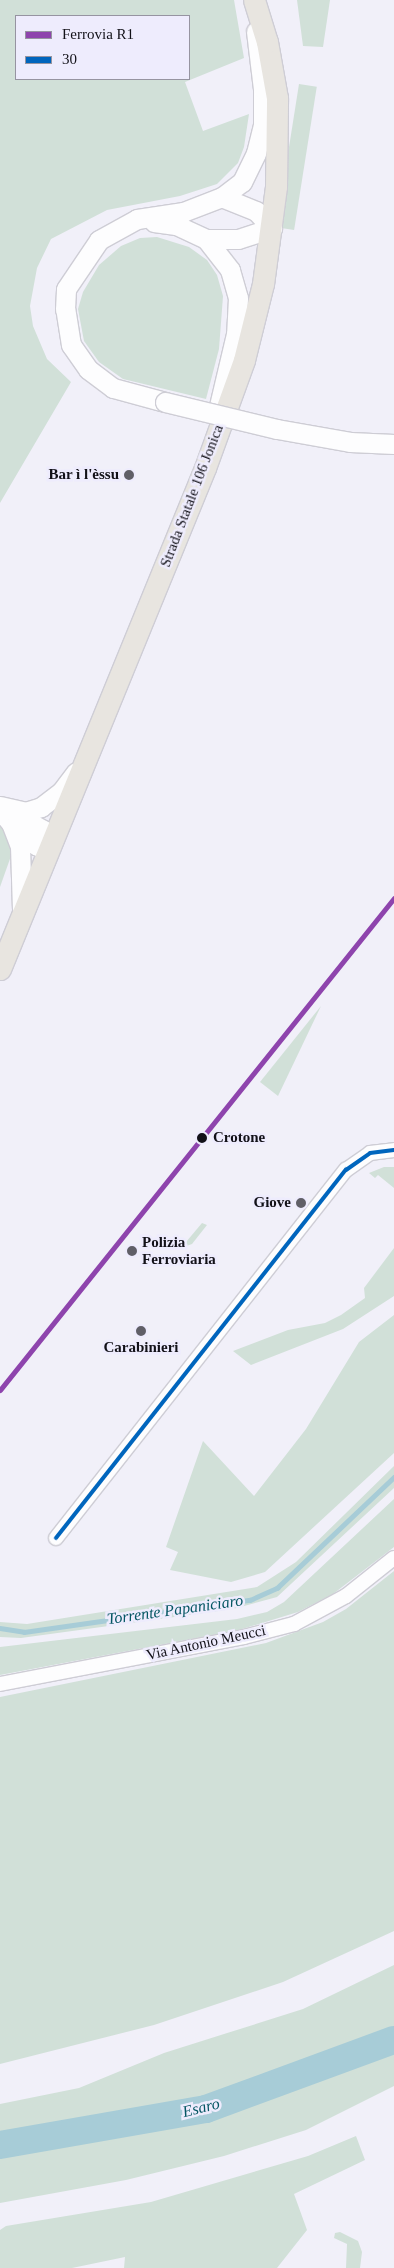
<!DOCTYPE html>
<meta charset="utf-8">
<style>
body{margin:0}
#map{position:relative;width:394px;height:2268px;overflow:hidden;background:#f1f0f9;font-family:Georgia,serif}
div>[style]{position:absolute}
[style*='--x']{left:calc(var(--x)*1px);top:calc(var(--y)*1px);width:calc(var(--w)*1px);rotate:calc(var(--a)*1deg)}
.green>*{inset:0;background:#d1e0d8;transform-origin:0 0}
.stream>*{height:4.5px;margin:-2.25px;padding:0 2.25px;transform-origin:2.25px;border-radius:2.25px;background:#a7ccd7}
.river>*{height:28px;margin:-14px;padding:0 14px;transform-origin:14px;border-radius:14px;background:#a7ccd7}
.roads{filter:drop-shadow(1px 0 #cecdd5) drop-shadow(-1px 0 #cecdd5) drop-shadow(0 1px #cecdd5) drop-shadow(0 -1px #cecdd5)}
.street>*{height:14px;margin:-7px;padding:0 7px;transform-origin:7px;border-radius:7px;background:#fdfdfe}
.secondary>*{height:19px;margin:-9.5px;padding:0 9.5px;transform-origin:9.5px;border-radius:9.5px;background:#fdfdfe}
.primary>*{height:21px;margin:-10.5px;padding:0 10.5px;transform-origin:10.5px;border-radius:10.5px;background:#e8e5e0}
.bridges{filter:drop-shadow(1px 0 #cecdd5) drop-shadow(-1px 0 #cecdd5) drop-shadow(0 1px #cecdd5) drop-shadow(0 -1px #cecdd5)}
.secondary-bridge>*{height:19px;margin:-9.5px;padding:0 9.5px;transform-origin:9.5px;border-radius:9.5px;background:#fdfdfe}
.bus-1>*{height:4px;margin:-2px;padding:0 2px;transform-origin:2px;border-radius:2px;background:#0065bd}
.rail-1>*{height:5px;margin:-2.5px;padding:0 2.5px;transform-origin:2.5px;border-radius:2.5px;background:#8e44ad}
.dots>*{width:14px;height:14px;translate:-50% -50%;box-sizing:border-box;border:2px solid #eeecfd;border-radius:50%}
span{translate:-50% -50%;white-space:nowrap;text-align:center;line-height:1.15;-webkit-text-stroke:5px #eeecfd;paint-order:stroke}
.poi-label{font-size:15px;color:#121118;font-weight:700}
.right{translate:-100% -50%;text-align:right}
.left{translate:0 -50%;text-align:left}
.street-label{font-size:15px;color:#121118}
.stop-label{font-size:15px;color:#121118;font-weight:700}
.water-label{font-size:16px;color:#035562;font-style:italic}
.legend{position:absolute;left:15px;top:15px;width:175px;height:65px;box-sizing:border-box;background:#eeecfd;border:1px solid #9694a1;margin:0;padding:6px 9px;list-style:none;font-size:15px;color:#121118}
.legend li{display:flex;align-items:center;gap:10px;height:25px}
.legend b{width:25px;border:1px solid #9694a1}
</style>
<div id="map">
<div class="green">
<div style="clip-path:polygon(evenodd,0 0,234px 0,244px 58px,185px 82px,203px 131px,249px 114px,244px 147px,238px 163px,217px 184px,180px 196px,107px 210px,51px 239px,37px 268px,30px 306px,33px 326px,47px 359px,71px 382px,0 503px,0 0,16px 16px,189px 16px,189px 79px,16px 79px,16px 16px)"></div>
<div style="clip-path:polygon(297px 0,330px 0,323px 47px,303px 46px)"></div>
<div style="left:299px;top:84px;width:18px;height:145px;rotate:9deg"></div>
<div style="clip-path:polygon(157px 237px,189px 247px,207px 260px,217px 275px,223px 296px,219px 349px,206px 399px,123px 379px,99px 362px,84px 341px,78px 309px,83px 292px,99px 265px,121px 246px,140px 238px)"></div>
<div style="clip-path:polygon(0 826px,8px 835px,11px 856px,0 887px)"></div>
<div style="clip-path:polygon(321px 1006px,278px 1096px,260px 1082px)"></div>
<div style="clip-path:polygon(384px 1167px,394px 1167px,394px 1188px,378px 1175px,375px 1178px,369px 1173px)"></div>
<div style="clip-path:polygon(202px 1223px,207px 1225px,192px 1244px,181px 1248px)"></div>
<div style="clip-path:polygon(394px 1248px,394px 1296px,343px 1329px,251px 1365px,233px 1351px,288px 1330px,325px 1323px,341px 1315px,365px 1298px,364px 1288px)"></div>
<div style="clip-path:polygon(394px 1315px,394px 1453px,265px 1572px,231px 1582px,170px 1570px,178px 1552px,166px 1547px,203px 1441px,254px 1496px,306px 1429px,359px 1342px)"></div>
<div style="clip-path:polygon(394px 1466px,394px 1488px,277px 1597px,233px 1609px,21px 1638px,0 1637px,0 1622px,27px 1624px,257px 1587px,296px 1562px)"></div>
<div style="clip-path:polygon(394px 1499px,394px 1547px,333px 1594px,298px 1612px,239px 1630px,0 1675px,0 1647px,237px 1619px,267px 1612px,284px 1602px)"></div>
<div style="clip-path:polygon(394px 1571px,394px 1931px,283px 1982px,154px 2025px,0 2064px,0 1697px,266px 1643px,323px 1622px,346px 1609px)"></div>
<div style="clip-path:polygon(394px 1965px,394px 2086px,306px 2130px,224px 2156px,126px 2180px,0 2203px,0 2104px,79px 2088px,164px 2053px,303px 2009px)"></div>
<div style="clip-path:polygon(356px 2136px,365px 2160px,294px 2194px,307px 2230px,277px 2268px,124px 2268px,125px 2257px,72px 2268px,0 2268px,0 2230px,6px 2226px,151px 2202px,308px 2156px)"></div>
<div style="clip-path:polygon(340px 2232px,358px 2241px,362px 2252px,360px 2268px,346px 2268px,347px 2244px,334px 2238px,335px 2233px)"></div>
</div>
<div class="stream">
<div style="--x:0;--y:1628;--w:24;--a:9"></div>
<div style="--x:24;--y:1632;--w:228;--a:-8.1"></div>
<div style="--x:250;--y:1600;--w:30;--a:-24"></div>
<div style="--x:277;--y:1588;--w:161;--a:-43.5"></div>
</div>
<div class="river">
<div style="--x:0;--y:2145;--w:209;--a:-9.9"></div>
<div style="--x:206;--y:2109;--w:200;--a:-20.2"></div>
</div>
<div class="roads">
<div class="street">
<div style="--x:56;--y:1538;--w:469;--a:-51.8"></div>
<div style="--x:346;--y:1170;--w:29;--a:-35"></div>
<div style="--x:370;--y:1153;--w:24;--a:-7"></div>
<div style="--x:0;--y:1684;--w:248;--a:-10.9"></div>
<div style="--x:244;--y:1637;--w:52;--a:-14.6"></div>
<div style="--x:294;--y:1624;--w:59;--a:-28.3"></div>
<div style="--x:346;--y:1596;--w:61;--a:-38.4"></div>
</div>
<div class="secondary">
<div style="--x:154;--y:222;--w:22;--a:8"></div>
<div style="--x:176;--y:225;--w:33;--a:25"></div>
<div style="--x:206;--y:239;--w:32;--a:0"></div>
<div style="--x:238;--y:239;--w:36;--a:-18"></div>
<div style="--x:272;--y:228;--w:23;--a:-133"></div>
<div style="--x:256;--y:211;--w:37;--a:-158"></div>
<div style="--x:206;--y:239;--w:39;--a:52"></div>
<div style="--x:230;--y:270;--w:29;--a:74"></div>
<div style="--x:238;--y:298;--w:36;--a:93"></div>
<div style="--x:236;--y:334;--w:74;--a:103.3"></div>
<div style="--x:165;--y:402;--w:54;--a:-164.9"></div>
<div style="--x:113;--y:388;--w:31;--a:-143"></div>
<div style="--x:88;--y:369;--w:29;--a:-125"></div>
<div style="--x:71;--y:345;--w:36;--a:-99"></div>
<div style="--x:65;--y:309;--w:20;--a:-87"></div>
<div style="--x:66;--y:289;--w:59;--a:-56"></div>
<div style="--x:99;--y:240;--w:43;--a:-28.9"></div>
<div style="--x:137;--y:219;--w:47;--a:-8.7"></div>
<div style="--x:183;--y:212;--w:42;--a:-21"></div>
<div style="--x:222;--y:197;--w:25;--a:-37"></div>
<div style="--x:242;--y:182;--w:32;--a:-64"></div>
<div style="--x:256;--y:153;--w:30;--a:-76"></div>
<div style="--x:263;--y:124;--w:35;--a:-90"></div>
<div style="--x:263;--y:89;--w:58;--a:-96.9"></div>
<div style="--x:0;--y:806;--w:26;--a:13"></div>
<div style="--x:25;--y:812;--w:17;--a:-17"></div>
<div style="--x:41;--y:807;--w:25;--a:-37"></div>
<div style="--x:61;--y:792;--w:25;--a:-53"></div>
<div style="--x:0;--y:810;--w:17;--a:50"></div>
<div style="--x:11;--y:823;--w:25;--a:69"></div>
<div style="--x:20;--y:846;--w:62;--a:88.2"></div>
<div style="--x:11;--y:812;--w:37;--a:29"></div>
<div style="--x:43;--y:830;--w:14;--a:54"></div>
<div style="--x:15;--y:825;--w:29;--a:44"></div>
<div style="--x:36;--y:845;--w:13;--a:27"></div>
</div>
<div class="primary">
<div style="--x:0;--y:969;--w:541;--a:-67.75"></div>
<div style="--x:205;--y:468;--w:115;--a:-70.1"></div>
<div style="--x:244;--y:360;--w:78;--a:-76"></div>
<div style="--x:263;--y:284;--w:99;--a:-82.4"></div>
<div style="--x:276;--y:186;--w:88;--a:-89.3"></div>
<div style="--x:277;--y:98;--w:57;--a:-100.1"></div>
<div style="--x:267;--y:42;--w:44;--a:-107.2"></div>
</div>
</div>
<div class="bridges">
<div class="secondary-bridge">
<div style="--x:165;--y:402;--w:115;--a:13.6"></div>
<div style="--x:277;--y:429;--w:74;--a:10.1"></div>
<div style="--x:350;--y:442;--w:44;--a:2.6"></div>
</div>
</div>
<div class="bus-1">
<div style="--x:56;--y:1538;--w:469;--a:-51.8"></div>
<div style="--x:346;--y:1170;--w:29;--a:-35"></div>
<div style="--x:370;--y:1153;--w:24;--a:-7"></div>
</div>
<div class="rail-1">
<div style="--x:0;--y:1390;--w:630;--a:-51.31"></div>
</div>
<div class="dots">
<div style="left:129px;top:475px;background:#605f67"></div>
<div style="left:202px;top:1138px;background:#121118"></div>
<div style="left:301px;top:1203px;background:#605f67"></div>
<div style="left:132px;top:1251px;background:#605f67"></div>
<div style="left:141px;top:1331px;background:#605f67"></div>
</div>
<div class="poi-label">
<span class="right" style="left:119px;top:475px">Bar ì l'èssu</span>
<span class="right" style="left:291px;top:1203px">Giove</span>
<span class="left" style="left:142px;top:1251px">Polizia<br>Ferroviaria</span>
<span style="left:141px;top:1348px">Carabinieri</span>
</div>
<div class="street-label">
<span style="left:192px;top:496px;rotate:-69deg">Strada Statale 106 Jonica</span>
<span style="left:206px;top:1643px;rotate:-12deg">Via Antonio Meucci</span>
</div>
<div class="stop-label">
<span class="left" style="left:213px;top:1138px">Crotone</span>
</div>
<div class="water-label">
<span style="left:175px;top:1610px;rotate:-8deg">Torrente Papaniciaro</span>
<span style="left:201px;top:2108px;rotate:-14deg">Esaro</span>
</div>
<ul class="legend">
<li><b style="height:6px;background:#8e44ad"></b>Ferrovia R1</li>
<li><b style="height:6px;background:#0065bd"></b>30</li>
</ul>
</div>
